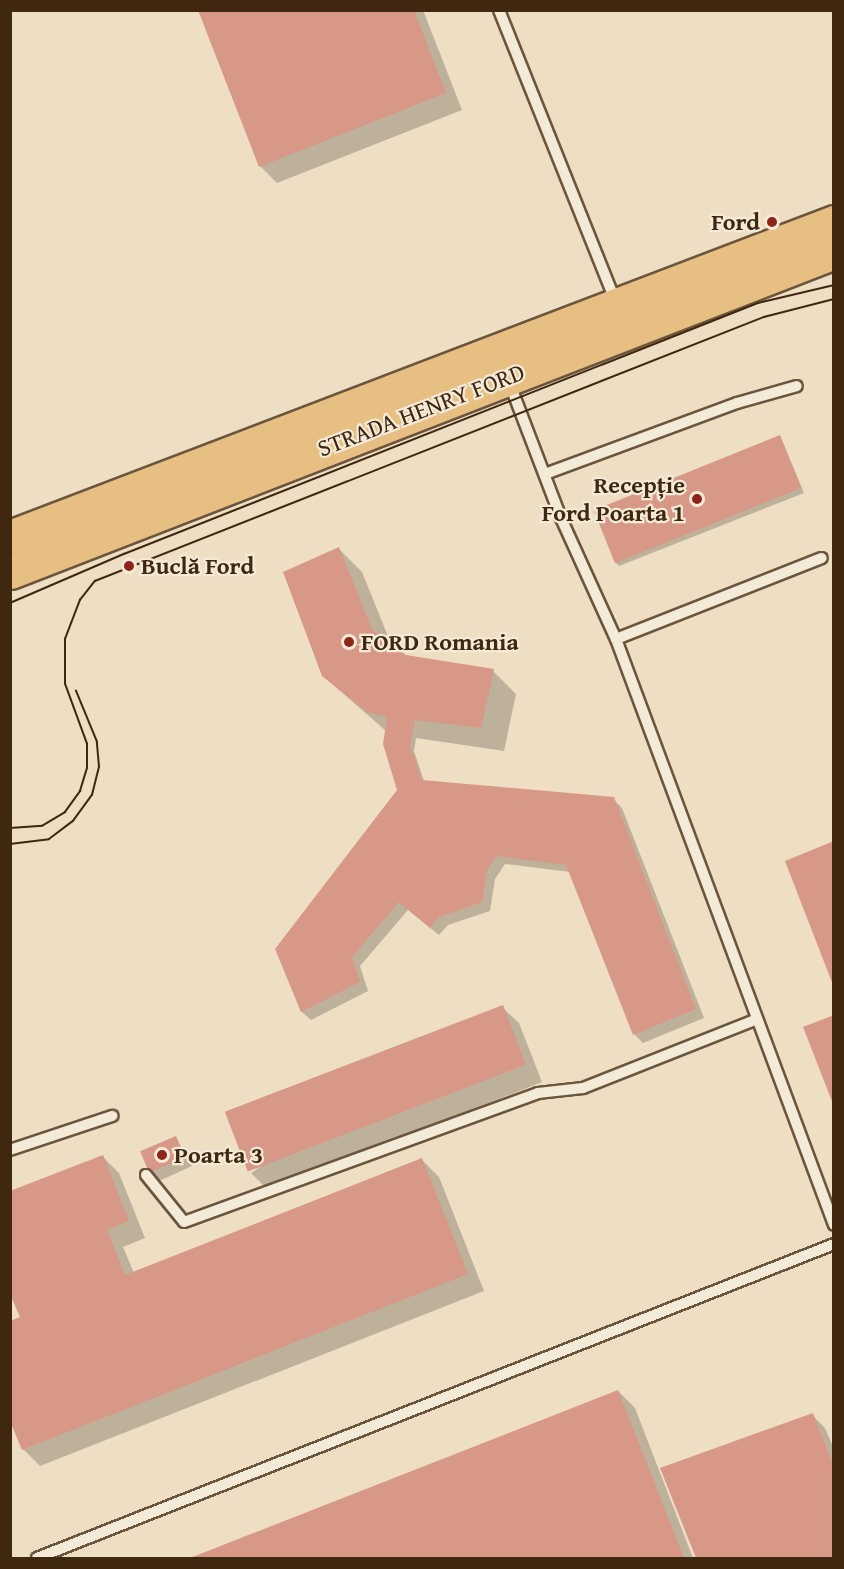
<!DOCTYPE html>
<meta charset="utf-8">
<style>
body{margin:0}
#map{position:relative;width:844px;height:1569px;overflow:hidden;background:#eedec3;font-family:"Gentium Book Plus",serif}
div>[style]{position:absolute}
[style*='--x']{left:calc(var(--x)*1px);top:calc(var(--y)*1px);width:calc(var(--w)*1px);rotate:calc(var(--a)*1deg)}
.shadow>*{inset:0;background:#0003}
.building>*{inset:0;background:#d89887;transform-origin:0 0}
.roads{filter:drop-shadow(2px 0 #6b553d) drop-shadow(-2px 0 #6b553d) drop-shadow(0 2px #6b553d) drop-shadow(0 -2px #6b553d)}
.lane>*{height:10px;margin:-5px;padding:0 5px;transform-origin:5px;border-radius:5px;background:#f4ead8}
.primary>*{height:33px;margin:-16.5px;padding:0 16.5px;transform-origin:16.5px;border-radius:16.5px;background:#e7bf82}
.tram>*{height:1.5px;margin:-0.75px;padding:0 0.75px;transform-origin:0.75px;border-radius:0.75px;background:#3f2710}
.dots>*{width:16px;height:16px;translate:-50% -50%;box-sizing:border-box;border:3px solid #f4ead8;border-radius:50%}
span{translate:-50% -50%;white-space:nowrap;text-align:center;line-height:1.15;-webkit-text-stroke:4.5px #f4ead8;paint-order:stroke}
.poi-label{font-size:24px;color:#3f2710;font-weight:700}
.right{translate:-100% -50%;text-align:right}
.left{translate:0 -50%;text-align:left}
.street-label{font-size:24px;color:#3f2710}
.frame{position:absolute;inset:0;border:12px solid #3f2710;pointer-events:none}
</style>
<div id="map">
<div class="shadow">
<div style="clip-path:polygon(199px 10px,423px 10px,462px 110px,277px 183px,260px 166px)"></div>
<div style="clip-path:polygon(780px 436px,804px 493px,619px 566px,615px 562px)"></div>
<div style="clip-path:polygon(339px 549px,362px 572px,392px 646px,406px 657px,493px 671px,516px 694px,504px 751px,416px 738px,414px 751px,424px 781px,613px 799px,622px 808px,704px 1018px,643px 1043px,634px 1034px,570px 872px,505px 864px,495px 879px,490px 911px,448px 925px,439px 935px,408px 910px,360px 966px,368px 991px,311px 1020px,302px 1012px,277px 949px,399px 790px,386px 731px,323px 676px)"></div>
<div style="clip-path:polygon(502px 1007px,519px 1023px,542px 1082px,268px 1190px,251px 1173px)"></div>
<div style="clip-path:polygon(176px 1138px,192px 1166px,159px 1181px,150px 1172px)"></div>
<div style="clip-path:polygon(102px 1156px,119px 1173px,145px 1238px,123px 1247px,134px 1273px,422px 1160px,439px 1177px,484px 1291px,40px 1466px,23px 1449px)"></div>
<div style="clip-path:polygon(618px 1391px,635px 1408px,693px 1558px,194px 1558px)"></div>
<div style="clip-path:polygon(812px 1415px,825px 1428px,834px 1449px,834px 1558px,698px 1558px,662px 1469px)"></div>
</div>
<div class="building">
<div style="clip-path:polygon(198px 10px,414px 10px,446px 93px,259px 167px)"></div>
<div style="left:780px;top:435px;width:57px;height:201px;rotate:68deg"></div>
<div style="clip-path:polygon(339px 547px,372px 629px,406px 655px,494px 669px,481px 728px,415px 720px,410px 746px,422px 780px,614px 797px,696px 1009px,633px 1035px,566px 865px,496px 856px,487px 870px,482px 902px,439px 917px,430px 928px,399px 902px,352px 957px,360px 982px,301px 1012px,275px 949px,397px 790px,383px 744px,387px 717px,367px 712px,322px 676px,283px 572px)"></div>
<div style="clip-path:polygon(834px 841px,834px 985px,833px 985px,785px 861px)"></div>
<div style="left:503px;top:1005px;width:64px;height:298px;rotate:69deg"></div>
<div style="clip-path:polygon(834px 1015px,834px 1104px,833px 1104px,803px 1027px)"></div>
<div style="left:176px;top:1136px;width:23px;height:39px;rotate:67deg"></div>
<div style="clip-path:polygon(103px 1155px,129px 1221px,107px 1230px,125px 1275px,422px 1158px,468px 1274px,22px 1450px,10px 1421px,10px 1321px,20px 1317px,10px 1294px,10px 1191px)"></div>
<div style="clip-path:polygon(618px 1390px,684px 1558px,190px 1558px)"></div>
<div style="clip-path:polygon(813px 1413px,834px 1468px,834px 1558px,696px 1558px,660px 1468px)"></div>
</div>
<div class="roads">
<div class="lane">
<div style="--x:499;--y:10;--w:315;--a:68.2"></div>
<div style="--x:509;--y:382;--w:146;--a:69.1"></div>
<div style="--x:561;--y:518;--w:133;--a:65.6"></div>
<div style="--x:616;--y:639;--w:625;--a:69.59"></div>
<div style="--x:545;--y:474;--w:205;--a:-20.3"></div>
<div style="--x:737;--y:403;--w:62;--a:-15.8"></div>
<div style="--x:616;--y:639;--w:221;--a:-21.5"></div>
<div style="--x:10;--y:1150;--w:108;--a:-18.4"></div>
<div style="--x:146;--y:1175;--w:60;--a:51"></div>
<div style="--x:184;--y:1222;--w:377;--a:-20"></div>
<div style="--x:538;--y:1093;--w:45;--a:-6.3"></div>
<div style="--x:583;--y:1088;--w:187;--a:-21.6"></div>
<div style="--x:37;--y:1558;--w:857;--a:-21.5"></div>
</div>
<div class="primary">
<div style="--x:10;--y:537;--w:882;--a:-20.92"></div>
<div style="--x:10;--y:572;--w:884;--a:-21.22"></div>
</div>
</div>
<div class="tram">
<div style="--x:10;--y:603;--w:124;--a:-23.3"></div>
<div style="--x:124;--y:554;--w:682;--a:-21.6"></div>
<div style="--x:758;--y:303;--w:78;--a:-13.3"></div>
<div style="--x:10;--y:828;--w:32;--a:-4"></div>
<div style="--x:42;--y:826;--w:27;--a:-31"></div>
<div style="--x:65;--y:812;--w:26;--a:-54"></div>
<div style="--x:80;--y:791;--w:24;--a:-73"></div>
<div style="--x:87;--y:768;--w:24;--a:-90"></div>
<div style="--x:87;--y:744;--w:64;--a:-110.1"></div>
<div style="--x:65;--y:684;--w:45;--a:-90"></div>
<div style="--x:65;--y:639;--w:42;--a:-69"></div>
<div style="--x:80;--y:600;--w:24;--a:-52"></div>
<div style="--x:95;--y:581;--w:719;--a:-21.54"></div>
<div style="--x:764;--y:317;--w:72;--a:-14.4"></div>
<div style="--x:10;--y:844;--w:39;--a:-7"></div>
<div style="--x:49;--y:839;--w:30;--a:-37"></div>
<div style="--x:73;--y:821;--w:32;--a:-54"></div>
<div style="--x:92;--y:795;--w:29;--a:-76"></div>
<div style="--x:99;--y:767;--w:25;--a:-95"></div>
<div style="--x:97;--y:742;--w:55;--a:-112.4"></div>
</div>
<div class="dots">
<div style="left:772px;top:222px;background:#8f2418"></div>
<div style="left:697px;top:499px;background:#8f2418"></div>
<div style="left:129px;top:566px;background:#8f2418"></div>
<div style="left:349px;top:642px;background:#8f2418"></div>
<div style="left:162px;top:1155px;background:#8f2418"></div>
</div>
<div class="poi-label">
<span class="right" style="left:760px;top:222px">Ford</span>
<span class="right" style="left:685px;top:499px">Recepție<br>Ford Poarta 1</span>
<span class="left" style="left:141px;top:566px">Buclă Ford</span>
<span class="left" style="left:361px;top:642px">FORD Romania</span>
<span class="left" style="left:174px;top:1155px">Poarta 3</span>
</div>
<div class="street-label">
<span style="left:421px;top:410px;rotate:-21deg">STRADA HENRY FORD</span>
</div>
<div class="frame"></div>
</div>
